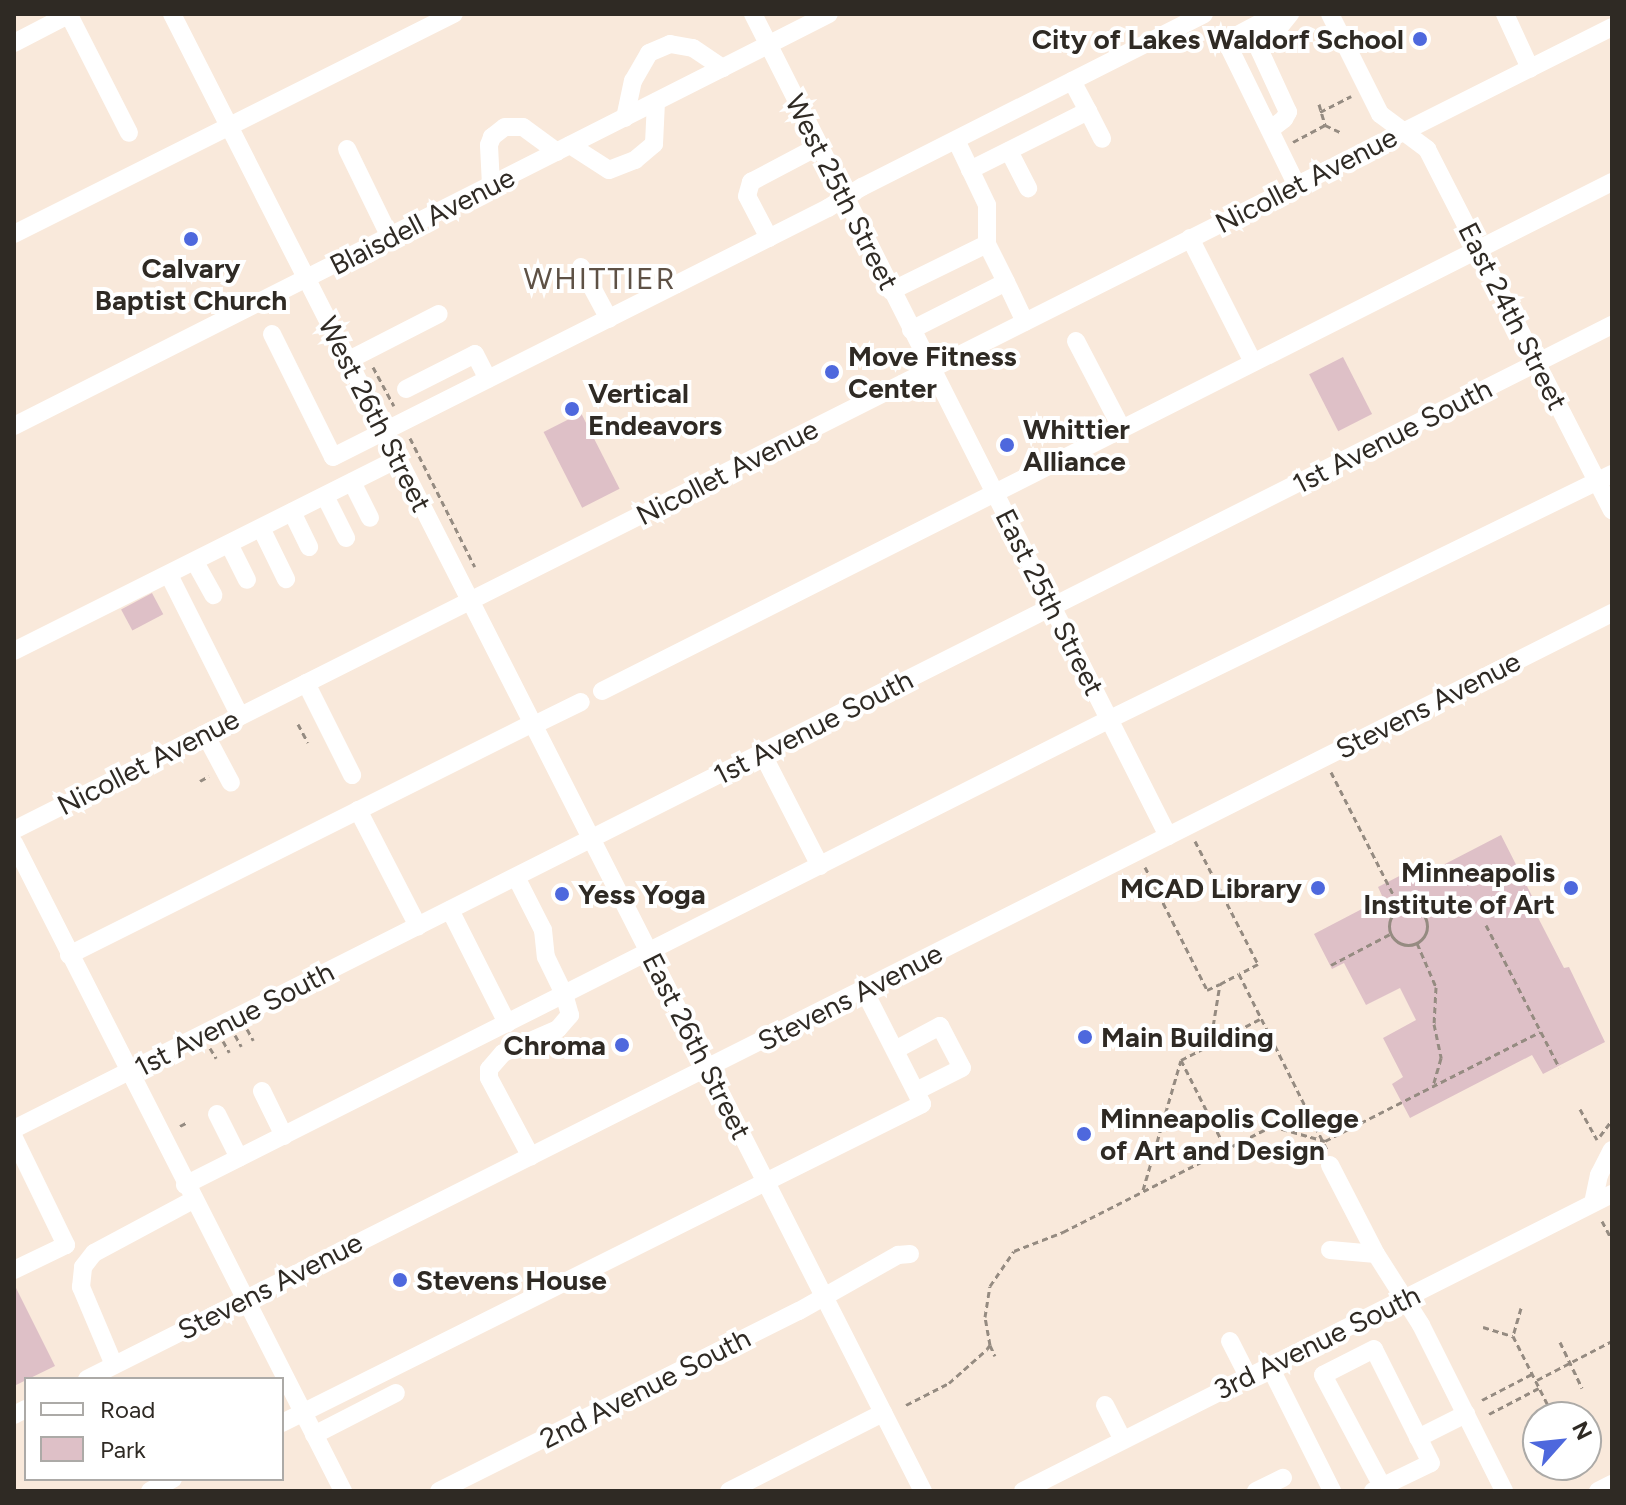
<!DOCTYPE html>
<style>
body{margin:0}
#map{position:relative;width:1626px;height:1505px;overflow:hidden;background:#f9e9db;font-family:Figtree,sans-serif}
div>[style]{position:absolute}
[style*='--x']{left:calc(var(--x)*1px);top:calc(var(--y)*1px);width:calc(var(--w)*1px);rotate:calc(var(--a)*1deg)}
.green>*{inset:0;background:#dec0c7;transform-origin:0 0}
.path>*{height:3px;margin-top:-1.5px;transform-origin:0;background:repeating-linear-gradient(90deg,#958b81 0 6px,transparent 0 10px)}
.path>.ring{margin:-1.5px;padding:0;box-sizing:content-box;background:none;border:3px solid #958b81;border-radius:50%}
.minor>*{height:18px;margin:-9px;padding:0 9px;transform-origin:9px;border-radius:9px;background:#fff}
.dots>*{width:22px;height:22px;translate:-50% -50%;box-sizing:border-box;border:4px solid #fff;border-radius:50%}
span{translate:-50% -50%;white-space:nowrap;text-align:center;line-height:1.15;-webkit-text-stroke:8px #fff;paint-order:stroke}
.poi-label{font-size:28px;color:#2f2a24;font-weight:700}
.right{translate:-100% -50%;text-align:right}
.left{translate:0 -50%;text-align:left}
.street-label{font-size:28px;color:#2f2a24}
.neighbourhood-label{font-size:30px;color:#5e5145;letter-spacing:2px}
.frame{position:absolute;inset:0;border:16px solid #2f2a24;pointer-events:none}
.legend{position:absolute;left:24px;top:1377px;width:260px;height:104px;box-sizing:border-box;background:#fff;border:2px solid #acaaa7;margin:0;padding:10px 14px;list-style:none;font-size:24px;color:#2f2a24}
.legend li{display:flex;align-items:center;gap:16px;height:40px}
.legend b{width:40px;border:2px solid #acaaa7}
.north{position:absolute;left:1522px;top:1401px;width:80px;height:80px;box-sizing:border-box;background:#fff;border:2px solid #acaaa7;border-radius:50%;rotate:63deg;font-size:22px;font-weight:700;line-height:32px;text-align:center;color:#2f2a24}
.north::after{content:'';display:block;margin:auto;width:28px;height:36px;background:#4e68dd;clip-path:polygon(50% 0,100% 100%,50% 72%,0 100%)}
</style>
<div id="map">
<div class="green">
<div style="left:1343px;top:357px;width:64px;height:38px;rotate:63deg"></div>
<div style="left:581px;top:413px;width:85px;height:42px;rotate:63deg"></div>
<div style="left:152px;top:593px;width:24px;height:35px;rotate:62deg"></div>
<div style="clip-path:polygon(1501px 835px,1533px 898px,1529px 900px,1564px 968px,1569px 967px,1605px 1042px,1543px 1074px,1532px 1055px,1410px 1118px,1392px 1084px,1403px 1077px,1383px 1038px,1416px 1020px,1400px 988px,1366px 1005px,1344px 963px,1332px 969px,1314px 934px,1383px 898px,1378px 887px,1413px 869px,1418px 878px)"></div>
<div style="clip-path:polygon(16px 1288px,55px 1366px,14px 1386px,14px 1289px)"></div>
</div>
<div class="path">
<div style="--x:1319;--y:104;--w:22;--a:74"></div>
<div style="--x:1325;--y:125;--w:19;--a:25"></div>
<div style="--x:1320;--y:112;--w:35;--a:-27"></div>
<div style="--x:1293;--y:142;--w:36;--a:-28"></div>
<div style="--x:373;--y:367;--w:44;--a:61.7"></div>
<div style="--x:410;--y:438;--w:144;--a:63.3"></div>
<div style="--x:298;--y:724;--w:21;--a:62"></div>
<div style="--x:1331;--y:772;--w:153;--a:63.1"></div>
<div style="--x:200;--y:781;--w:10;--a:-29"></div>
<div style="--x:1195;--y:841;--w:138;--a:62.9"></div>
<div style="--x:1258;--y:964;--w:21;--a:152"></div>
<div style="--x:1145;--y:867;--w:138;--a:63.2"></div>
<div style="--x:1207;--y:990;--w:14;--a:-25"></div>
<div class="ring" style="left:1389px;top:907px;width:35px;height:35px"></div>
<div style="--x:1424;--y:917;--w:18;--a:-27"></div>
<div style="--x:1486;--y:925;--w:160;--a:62.8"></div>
<div style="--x:1417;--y:943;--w:48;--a:66.6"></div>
<div style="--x:1436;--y:987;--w:37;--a:93"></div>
<div style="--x:1434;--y:1024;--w:35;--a:78"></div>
<div style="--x:1441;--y:1058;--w:29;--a:106"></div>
<div style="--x:1331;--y:965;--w:67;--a:-27.7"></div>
<div style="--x:247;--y:1029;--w:13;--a:61"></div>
<div style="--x:235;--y:1035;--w:13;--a:61"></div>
<div style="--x:223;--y:1041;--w:13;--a:61"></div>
<div style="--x:1210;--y:1045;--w:56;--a:-27.5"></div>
<div style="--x:210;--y:1048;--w:12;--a:59"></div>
<div style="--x:1181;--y:1060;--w:100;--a:63.2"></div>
<div style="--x:1580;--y:1109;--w:35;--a:61"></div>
<div style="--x:180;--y:1126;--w:9;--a:-27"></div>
<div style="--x:1600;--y:1136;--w:20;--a:-53"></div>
<div style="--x:1143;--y:1190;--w:135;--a:-73.7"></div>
<div style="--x:1181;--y:1060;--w:33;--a:-27"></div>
<div style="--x:1210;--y:1045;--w:62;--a:-80.7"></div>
<div style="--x:1220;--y:984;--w:21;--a:-28"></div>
<div style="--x:1239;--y:974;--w:197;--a:63.4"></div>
<div style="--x:1602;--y:1221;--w:21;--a:62"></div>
<div style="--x:1521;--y:1308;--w:29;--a:106"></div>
<div style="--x:1513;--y:1336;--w:91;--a:63.2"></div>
<div style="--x:1483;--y:1327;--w:31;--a:17"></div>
<div style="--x:1560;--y:1342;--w:51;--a:64.4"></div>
<div style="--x:990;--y:1345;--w:12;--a:66"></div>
<div style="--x:1537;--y:1380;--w:85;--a:-27.5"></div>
<div style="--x:1482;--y:1400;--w:56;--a:-27.5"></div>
<div style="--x:906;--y:1405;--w:48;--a:-27.1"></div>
<div style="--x:949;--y:1383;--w:51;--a:-41.8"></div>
<div style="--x:987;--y:1349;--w:5;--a:-53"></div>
<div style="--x:990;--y:1345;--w:28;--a:-100"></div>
<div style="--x:985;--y:1317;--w:31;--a:-81"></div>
<div style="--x:990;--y:1286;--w:42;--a:-55.6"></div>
<div style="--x:1014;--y:1251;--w:53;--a:-21.2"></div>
<div style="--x:1063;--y:1232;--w:234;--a:-26.9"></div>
<div style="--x:1272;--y:1126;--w:55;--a:15.8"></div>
<div style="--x:1325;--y:1141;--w:241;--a:-26.9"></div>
<div style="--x:1489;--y:1414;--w:56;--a:-27.5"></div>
</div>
<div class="minor">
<div style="--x:172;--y:14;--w:1657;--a:63.05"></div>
<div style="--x:753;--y:14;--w:921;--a:63.21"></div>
<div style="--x:1277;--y:14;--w:58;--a:152.1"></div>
<div style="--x:1226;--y:41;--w:159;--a:63.9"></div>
<div style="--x:1330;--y:14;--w:112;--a:63.4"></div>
<div style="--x:1380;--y:114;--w:59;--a:36.7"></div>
<div style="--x:1427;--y:149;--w:406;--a:62.9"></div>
<div style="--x:1505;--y:14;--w:60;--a:65.2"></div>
<div style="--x:69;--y:15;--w:132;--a:63"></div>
<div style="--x:14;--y:43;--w:63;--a:-27.4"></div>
<div style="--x:1088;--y:111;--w:31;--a:63"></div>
<div style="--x:625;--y:118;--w:38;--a:-78"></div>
<div style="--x:633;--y:81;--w:32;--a:-60"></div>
<div style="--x:649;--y:53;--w:23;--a:-23"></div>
<div style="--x:670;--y:44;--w:23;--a:10"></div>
<div style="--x:693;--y:48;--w:36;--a:34"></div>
<div style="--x:1270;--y:130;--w:18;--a:-38"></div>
<div style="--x:1284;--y:119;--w:8;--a:-60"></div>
<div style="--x:1288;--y:112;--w:67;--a:-114.7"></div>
<div style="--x:1260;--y:51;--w:48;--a:-51"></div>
<div style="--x:956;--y:140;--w:72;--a:64.5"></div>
<div style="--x:987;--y:205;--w:39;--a:90"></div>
<div style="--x:987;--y:244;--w:42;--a:63.4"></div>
<div style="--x:570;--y:145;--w:46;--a:32.7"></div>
<div style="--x:609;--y:170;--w:28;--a:-21"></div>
<div style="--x:635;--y:160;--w:25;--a:-40"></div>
<div style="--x:654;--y:144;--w:42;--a:-87.3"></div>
<div style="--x:347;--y:149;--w:98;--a:64"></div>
<div style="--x:1009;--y:151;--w:42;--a:62.8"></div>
<div style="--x:970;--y:170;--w:132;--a:-26.6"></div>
<div style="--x:1088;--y:111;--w:34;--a:-118"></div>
<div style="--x:491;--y:185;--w:40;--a:-92.9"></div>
<div style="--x:489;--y:145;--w:9;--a:-69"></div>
<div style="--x:492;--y:137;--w:16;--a:-38"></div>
<div style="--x:505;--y:127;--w:18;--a:0"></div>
<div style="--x:523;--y:127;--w:42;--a:36.3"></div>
<div style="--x:14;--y:234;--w:492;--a:-26.6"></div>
<div style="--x:769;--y:238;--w:47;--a:-117.6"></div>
<div style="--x:747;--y:196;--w:15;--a:-74"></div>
<div style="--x:751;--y:182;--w:77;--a:-27.9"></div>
<div style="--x:1190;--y:238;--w:139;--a:63.1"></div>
<div style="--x:581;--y:267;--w:59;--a:61.7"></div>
<div style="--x:891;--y:291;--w:107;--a:-26.1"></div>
<div style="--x:911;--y:330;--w:106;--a:-26.8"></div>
<div style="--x:1006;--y:282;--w:44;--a:64.6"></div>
<div style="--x:272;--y:334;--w:137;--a:63.6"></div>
<div style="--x:333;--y:457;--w:554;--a:-26.7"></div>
<div style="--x:828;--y:208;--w:40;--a:-32"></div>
<div style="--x:862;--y:187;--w:383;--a:-26.8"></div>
<div style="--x:1076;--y:341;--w:97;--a:62.4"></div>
<div style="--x:347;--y:361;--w:103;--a:-27.1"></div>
<div style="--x:406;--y:389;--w:77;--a:-26.9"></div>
<div style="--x:475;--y:354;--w:28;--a:63"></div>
<div style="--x:14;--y:426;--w:913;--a:-26.82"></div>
<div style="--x:352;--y:482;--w:40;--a:63.4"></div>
<div style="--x:325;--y:496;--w:47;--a:63.4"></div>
<div style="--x:292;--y:512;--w:39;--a:64"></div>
<div style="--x:261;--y:528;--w:57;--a:63.9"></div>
<div style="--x:229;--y:544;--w:40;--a:63.4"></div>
<div style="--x:195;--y:562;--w:38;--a:61"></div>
<div style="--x:169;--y:575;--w:158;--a:63.3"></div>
<div style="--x:14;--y:651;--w:429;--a:-26.6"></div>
<div style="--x:306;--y:683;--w:103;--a:63.4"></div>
<div style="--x:602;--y:691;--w:1131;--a:-26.75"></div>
<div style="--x:534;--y:725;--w:52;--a:-26.1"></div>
<div style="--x:205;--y:734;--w:55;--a:62"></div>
<div style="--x:762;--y:753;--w:127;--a:62.8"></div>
<div style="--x:358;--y:810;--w:131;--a:62.7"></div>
<div style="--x:14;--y:830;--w:1788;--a:-26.68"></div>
<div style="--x:14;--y:843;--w:727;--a:63.08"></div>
<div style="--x:516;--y:877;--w:59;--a:63"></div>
<div style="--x:543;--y:930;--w:27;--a:84"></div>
<div style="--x:546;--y:957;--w:41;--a:64.1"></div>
<div style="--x:564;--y:994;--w:22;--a:74"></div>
<div style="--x:570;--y:1015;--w:18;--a:131"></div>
<div style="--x:558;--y:1029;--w:60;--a:156.4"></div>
<div style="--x:503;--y:1053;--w:21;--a:131"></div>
<div style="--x:489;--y:1069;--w:9;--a:90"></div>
<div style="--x:489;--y:1078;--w:89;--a:62"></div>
<div style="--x:450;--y:910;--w:127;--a:63.2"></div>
<div style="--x:69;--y:955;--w:519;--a:-26.57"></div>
<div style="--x:895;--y:1050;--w:51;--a:-28.1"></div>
<div style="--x:940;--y:1026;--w:47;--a:62.4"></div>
<div style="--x:962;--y:1068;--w:51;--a:153.4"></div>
<div style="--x:262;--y:1091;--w:50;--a:63.9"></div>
<div style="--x:217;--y:1114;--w:49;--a:63.4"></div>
<div style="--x:14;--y:1129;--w:1789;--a:-26.71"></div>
<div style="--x:14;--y:1138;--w:119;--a:64.1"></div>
<div style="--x:66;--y:1245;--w:58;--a:154.3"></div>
<div style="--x:1330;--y:1165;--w:100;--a:62.7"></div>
<div style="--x:1376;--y:1254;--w:84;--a:57.6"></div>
<div style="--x:1421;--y:1325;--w:186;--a:63.4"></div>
<div style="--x:185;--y:1185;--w:1036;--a:-26.74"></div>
<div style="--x:1110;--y:719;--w:559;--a:-26.01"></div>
<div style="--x:1593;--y:1203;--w:29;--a:-78"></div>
<div style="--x:1599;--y:1175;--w:28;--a:-63"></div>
<div style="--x:1330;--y:1250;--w:46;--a:5"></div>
<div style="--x:1230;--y:1341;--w:39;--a:63"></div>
<div style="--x:114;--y:1365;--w:85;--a:-112.9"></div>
<div style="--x:81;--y:1287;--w:20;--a:-84"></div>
<div style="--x:83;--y:1267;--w:18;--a:-52"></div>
<div style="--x:94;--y:1253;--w:112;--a:-28.2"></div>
<div style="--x:1269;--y:1365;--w:141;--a:63.4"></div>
<div style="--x:87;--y:1379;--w:1707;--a:-26.67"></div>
<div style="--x:1105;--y:1405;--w:39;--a:63"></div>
<div style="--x:14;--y:1415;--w:13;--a:-27"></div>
<div style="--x:282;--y:1423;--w:715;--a:-26.49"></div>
<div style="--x:922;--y:1104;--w:128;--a:-117"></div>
<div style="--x:314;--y:1435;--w:92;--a:-27.1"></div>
<div style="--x:1418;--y:1438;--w:54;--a:-26.6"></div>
<div style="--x:150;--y:1491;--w:26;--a:-28"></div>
<div style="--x:439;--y:1491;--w:402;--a:-26.6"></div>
<div style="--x:799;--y:1311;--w:114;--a:-29.5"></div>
<div style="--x:898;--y:1255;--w:12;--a:-5"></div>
<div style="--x:729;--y:1491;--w:173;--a:-26.9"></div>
<div style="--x:1023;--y:1491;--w:660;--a:-26.76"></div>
<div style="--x:1256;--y:1491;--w:30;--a:-26"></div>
<div style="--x:1373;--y:1491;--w:64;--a:-25.8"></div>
<div style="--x:1431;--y:1463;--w:127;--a:-116.6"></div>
<div style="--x:1374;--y:1349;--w:57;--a:153"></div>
<div style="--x:1323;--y:1375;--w:126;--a:62"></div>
<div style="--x:1598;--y:1491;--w:16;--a:-27"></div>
</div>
<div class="dots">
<div style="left:1420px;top:39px;background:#4e68dd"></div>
<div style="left:191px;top:239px;background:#4e68dd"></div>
<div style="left:832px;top:372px;background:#4e68dd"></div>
<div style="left:572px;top:409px;background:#4e68dd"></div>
<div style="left:1007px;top:445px;background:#4e68dd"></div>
<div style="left:1318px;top:888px;background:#4e68dd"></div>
<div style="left:1571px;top:888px;background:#4e68dd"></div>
<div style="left:562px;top:894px;background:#4e68dd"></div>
<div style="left:1085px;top:1037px;background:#4e68dd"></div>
<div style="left:622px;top:1045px;background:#4e68dd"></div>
<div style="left:1084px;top:1134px;background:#4e68dd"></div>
<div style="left:400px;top:1280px;background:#4e68dd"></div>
</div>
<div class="poi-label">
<span class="right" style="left:1404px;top:39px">City of Lakes Waldorf School</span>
<span style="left:191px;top:284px">Calvary<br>Baptist Church</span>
<span class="left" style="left:848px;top:372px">Move Fitness<br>Center</span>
<span class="left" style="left:588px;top:409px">Vertical<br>Endeavors</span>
<span class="left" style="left:1023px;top:445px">Whittier<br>Alliance</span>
<span class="right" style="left:1555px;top:888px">Minneapolis<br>Institute of Art</span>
<span class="right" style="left:1302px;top:888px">MCAD Library</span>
<span class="left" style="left:578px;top:894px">Yess Yoga</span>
<span class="left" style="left:1101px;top:1037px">Main Building</span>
<span class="right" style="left:606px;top:1045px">Chroma</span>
<span class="left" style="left:1100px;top:1134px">Minneapolis College<br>of Art and Design</span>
<span class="left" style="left:416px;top:1280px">Stevens House</span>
</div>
<div class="street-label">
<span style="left:1306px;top:180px;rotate:-27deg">Nicollet Avenue</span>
<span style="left:842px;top:192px;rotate:63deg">West 25th Street</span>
<span style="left:422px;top:221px;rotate:-27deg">Blaisdell Avenue</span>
<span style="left:1513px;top:316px;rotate:63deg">East 24th Street</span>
<span style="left:375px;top:414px;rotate:63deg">West 26th Street</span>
<span style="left:1392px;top:436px;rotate:-27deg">1st Avenue South</span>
<span style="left:727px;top:472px;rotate:-27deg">Nicollet Avenue</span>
<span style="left:1050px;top:602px;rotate:63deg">East 25th Street</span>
<span style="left:1428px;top:705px;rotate:-27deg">Stevens Avenue</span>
<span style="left:813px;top:727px;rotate:-27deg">1st Avenue South</span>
<span style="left:148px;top:762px;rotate:-27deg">Nicollet Avenue</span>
<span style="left:850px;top:997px;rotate:-27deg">Stevens Avenue</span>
<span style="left:234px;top:1019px;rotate:-27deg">1st Avenue South</span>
<span style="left:697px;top:1046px;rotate:63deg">East 26th Street</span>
<span style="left:270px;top:1286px;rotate:-27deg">Stevens Avenue</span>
<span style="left:1317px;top:1342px;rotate:-26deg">3rd Avenue South</span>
<span style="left:645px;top:1388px;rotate:-27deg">2nd Avenue South</span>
</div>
<div class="neighbourhood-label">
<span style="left:600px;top:279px">WHITTIER</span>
</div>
<div class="frame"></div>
<ul class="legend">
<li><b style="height:10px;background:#fff"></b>Road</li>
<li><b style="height:22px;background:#dec0c7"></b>Park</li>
</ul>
<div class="north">N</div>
</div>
